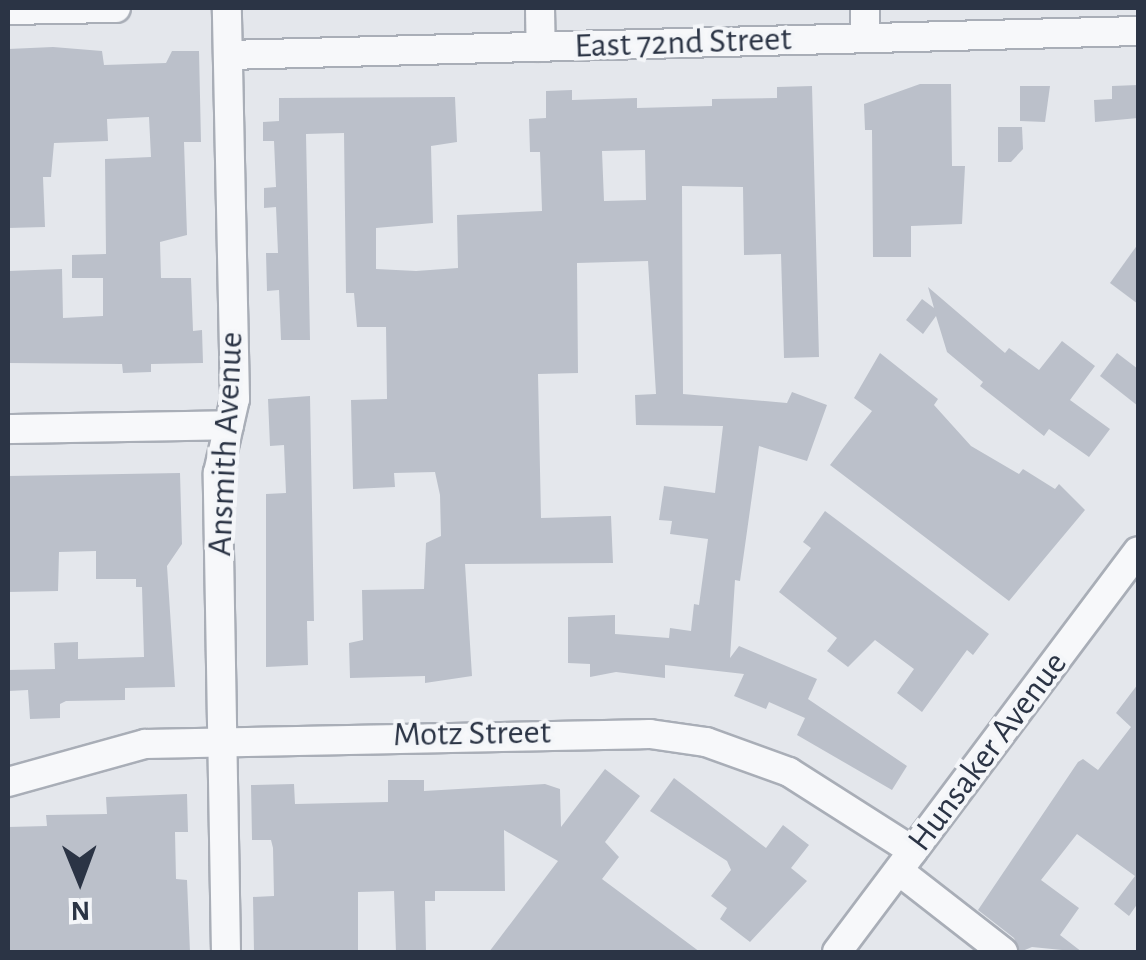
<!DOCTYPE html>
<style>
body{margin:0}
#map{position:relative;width:1146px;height:960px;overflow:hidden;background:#e4e7ec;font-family:"Alegreya Sans",sans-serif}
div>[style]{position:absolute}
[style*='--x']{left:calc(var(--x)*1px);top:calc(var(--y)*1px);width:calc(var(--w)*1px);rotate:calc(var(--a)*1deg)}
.building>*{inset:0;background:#bbc0ca}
.roads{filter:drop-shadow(2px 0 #a9aeb7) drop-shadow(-2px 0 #a9aeb7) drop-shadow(0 2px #a9aeb7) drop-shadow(0 -2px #a9aeb7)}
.minor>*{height:28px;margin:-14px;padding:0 14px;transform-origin:14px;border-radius:14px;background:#f7f8fa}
span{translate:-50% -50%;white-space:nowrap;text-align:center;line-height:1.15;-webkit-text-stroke:8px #f4f6f9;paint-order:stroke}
.street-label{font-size:35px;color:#2b3445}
.frame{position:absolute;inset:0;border:10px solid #2b3445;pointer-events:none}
.north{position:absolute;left:30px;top:830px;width:100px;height:100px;-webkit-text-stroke:8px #f4f6f9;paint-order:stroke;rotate:179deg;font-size:28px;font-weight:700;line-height:40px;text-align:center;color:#2b3445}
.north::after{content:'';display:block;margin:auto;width:35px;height:45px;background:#2b3445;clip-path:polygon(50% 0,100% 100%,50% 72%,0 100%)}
</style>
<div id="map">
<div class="building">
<div style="clip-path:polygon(53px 47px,102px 51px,104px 65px,166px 63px,172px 51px,199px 51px,201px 142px,184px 142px,187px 235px,160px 242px,161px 278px,191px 278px,193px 331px,202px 330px,203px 363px,151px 364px,151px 372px,123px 373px,122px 364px,8px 363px,8px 271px,62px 269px,63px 318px,103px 316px,103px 278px,72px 278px,72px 255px,106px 254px,105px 159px,151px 157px,149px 117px,107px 119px,108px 141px,54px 143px,51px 177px,43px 177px,45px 227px,8px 228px,8px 49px)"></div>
<div style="clip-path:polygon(920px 84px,951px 84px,952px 166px,965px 166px,962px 224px,911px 226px,911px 257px,873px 257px,872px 130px,865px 130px,864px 104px)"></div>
<div style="clip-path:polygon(1138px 85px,1138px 118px,1095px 122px,1094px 100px,1112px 99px,1112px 86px)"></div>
<div style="clip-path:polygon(evenodd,812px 86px,819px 357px,784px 358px,781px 254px,744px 255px,743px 187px,682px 186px,683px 394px,787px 403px,792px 392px,827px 405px,807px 461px,759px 446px,740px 581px,735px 580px,730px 658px,739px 646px,817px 679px,808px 699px,907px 766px,892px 790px,797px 735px,805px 718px,769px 702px,766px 709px,734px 696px,744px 674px,665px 665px,665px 678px,616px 672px,590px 677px,590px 664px,568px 663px,568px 617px,615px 615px,615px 634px,669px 638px,670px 628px,691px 631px,694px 604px,699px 605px,708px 539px,670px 534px,672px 521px,659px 520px,664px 486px,715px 493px,723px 426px,636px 425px,635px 395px,656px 394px,648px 261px,577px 263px,578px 373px,538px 374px,541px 518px,611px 516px,613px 563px,465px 564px,472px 676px,425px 683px,425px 676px,350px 678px,349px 643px,363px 640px,362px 590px,424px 589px,426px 543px,441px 536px,440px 495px,435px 472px,394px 473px,395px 487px,353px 489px,351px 400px,387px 399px,386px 327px,357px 327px,354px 293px,346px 293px,344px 133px,306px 134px,310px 340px,281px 340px,279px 290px,267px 291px,266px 253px,278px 253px,276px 207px,264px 208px,264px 188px,276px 187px,274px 141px,263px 141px,263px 122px,279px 121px,279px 98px,455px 97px,457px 142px,431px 146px,433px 223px,376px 228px,376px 269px,416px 271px,458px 268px,457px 215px,542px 211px,540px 152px,530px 152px,529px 119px,546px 118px,546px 91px,572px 90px,572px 100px,637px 98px,637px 108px,712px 106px,712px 99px,777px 98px,777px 87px,812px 86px,645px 150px,646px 200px,604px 201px,602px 151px,645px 150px)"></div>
<div style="clip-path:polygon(1020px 86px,1050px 86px,1045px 122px,1020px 121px)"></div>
<div style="clip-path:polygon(998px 127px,1022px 127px,1023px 149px,1011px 162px,998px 162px)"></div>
<div style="clip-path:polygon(1138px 244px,1138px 304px,1110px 283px)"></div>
<div style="clip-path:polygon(928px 287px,1005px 353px,1009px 348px,1039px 370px,1062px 341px,1095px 366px,1070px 400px,1110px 429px,1089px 457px,1049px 429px,1044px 436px,980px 386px,983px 382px,947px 352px,936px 316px,923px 334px,906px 320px,922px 299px,934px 308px)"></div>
<div style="clip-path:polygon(880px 353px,938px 399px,934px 405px,971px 446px,1019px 474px,1023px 469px,1055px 489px,1059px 484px,1085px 510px,1009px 601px,830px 465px,872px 411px,854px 398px)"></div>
<div style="clip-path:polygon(1117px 353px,1138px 369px,1138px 406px,1100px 376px)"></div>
<div style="clip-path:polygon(310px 396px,314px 621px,307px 621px,308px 665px,266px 667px,266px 494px,286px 493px,284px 445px,270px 446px,268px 399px)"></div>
<div style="clip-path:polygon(180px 473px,182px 544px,167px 566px,175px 687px,125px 688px,125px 700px,66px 701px,60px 704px,60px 718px,30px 719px,28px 690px,8px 691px,8px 670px,55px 669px,54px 643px,78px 642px,78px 659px,144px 657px,142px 587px,136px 587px,136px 579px,96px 579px,96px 551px,59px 552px,58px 591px,8px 592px,8px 476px)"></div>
<div style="clip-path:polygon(825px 511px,989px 634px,973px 655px,967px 650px,922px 712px,897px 693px,914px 669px,875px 640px,848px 667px,827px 651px,837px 638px,779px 592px,811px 548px,803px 542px)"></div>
<div style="clip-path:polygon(1138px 684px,1138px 903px,1129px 916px,1114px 904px,1135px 876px,1077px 834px,1041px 880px,1079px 908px,1060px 935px,1082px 952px,1032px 947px,1020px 952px,1014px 938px,978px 910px,1078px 762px,1083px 759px,1098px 770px,1131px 727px,1116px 713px)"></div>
<div style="clip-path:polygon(605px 769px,640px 796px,605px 842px,619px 857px,602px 879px,700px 952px,489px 952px,558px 861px,504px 830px,505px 891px,435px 891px,435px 901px,425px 901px,426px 952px,396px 952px,394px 891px,358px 892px,358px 952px,254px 952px,253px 897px,274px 896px,273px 848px,271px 840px,252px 840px,251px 785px,294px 784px,295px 804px,388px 802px,388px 780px,424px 780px,424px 791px,545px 784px,560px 789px,561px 827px)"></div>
<div style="clip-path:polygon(674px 778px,766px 848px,783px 825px,809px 845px,791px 868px,807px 881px,750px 942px,720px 919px,727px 908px,711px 896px,731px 870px,727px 861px,650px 811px)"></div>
<div style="clip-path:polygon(187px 794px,188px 832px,175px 832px,176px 879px,187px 880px,190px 952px,8px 952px,8px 827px,47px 826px,46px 815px,107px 814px,106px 797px)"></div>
</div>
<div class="roads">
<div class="minor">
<div style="--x:540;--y:8;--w:39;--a:89"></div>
<div style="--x:8;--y:10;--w:108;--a:-1.1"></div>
<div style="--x:865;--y:38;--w:30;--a:-90"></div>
<div style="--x:228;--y:55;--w:910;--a:-1.51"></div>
<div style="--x:8;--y:429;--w:221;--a:-1"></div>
<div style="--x:8;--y:782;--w:142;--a:-15.5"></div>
<div style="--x:145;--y:744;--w:505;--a:-1.13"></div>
<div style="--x:650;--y:734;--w:57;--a:8.1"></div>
<div style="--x:706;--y:742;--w:88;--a:19.9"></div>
<div style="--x:789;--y:772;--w:147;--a:32.5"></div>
<div style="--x:899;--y:871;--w:132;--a:37.9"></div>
<div style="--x:226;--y:952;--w:479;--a:-91"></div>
<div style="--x:218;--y:473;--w:76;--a:-77.1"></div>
<div style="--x:235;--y:399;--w:391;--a:-91.2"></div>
<div style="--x:837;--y:952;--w:501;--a:-53.11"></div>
</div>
</div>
<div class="street-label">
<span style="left:683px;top:43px;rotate:-2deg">East 72nd Street</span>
<span style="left:226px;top:444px;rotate:-87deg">Ansmith Avenue</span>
<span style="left:472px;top:734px;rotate:-1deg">Motz Street</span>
<span style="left:988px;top:752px;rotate:-53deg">Hunsaker Avenue</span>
</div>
<div class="frame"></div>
<div class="north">N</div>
</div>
